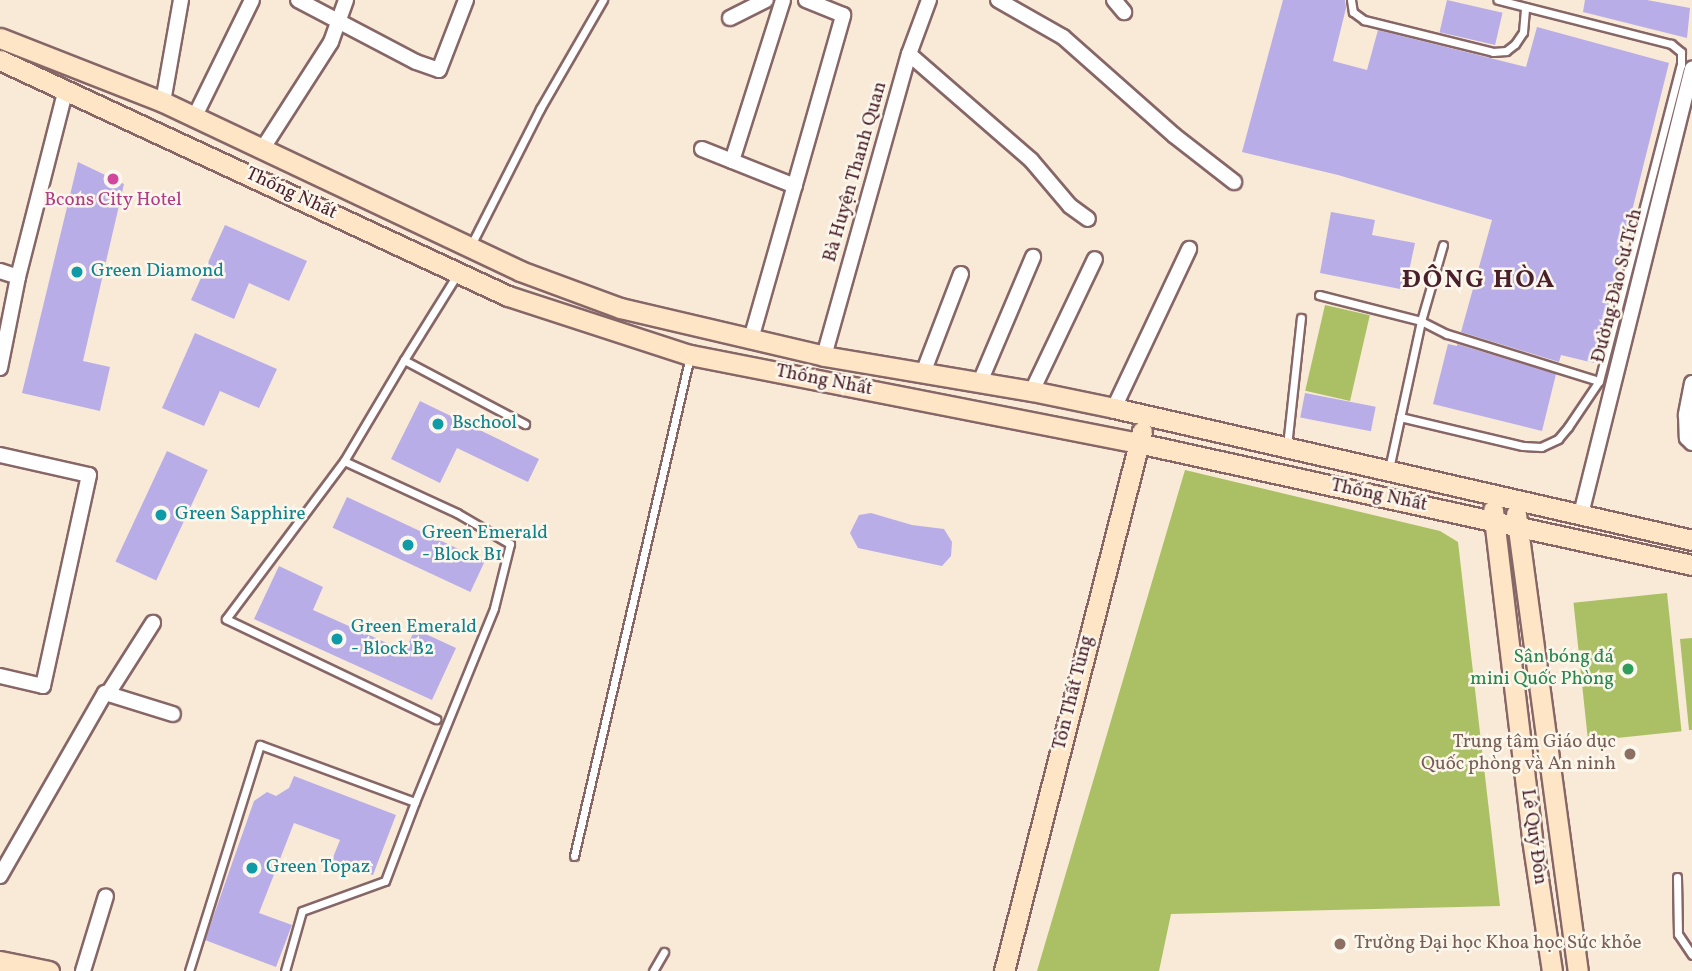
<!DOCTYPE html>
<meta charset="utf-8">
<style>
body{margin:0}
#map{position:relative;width:1692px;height:971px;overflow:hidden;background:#f8ead7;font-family:Vollkorn,serif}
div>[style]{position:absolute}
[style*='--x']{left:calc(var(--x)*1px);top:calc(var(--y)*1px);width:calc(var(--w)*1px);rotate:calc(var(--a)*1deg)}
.green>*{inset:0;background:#abc064;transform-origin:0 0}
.building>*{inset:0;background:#b9ade8;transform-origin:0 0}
.roads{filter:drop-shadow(2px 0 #876667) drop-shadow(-2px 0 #876667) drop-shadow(0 2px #876667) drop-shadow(0 -2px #876667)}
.lane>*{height:7px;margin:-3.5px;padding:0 3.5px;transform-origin:3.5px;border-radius:3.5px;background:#fff}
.street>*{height:14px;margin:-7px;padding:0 7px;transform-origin:7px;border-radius:7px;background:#fff}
.secondary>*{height:19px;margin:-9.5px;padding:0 9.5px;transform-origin:9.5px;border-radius:9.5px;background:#fde5c5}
.dots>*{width:19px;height:19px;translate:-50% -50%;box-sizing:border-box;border:4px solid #fbf7ec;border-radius:50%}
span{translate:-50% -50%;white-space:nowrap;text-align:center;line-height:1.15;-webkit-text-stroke:5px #fbf7ec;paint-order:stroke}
.street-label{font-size:19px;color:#4a1f2b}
.hotel-label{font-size:19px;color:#b23c85}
.culture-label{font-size:19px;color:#0d838f}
.left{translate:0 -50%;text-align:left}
.leisure-label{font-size:19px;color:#27864d}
.right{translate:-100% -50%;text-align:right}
.education-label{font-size:19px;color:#785e54}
.district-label{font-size:26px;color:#4a1f2b;font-weight:700;letter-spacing:2px}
</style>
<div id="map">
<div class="green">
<div style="left:1325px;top:305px;width:46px;height:88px;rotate:13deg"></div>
<div style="clip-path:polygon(1185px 470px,1440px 531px,1458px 542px,1500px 906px,1171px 914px,1159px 971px,1037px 971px)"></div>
<div style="left:1667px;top:593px;width:139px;height:94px;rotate:84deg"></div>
<div style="clip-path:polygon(1692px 638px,1692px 730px,1689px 730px,1680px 639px)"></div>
</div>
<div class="building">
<div style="clip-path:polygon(1283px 0,1345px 0,1346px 8px,1333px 61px,1367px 70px,1378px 30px,1526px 67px,1537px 27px,1669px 63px,1594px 363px,1561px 355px,1559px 362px,1461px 332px,1492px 220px,1338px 175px,1242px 152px)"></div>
<div style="left:1447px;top:0;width:57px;height:33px;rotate:13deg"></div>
<div style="clip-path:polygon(1585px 0,1647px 0,1690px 8px,1687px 38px,1583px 12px)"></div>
<div style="clip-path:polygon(78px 162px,124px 184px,83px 361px,110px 367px,100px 411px,22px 393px)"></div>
<div style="clip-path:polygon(1331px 212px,1375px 220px,1372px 235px,1415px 243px,1405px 290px,1320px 273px)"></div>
<div style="clip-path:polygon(225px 225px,307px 261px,289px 301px,249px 283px,234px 319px,191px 300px)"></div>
<div style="clip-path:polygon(195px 333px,277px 369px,259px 408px,220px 391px,204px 426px,162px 408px)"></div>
<div style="clip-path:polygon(1448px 344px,1457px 346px,1457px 344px,1556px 374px,1542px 431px,1433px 404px)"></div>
<div style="left:1305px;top:393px;width:72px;height:25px;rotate:11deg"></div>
<div style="clip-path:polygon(420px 401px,539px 459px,528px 482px,457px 448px,440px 483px,391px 459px)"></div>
<div style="left:167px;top:451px;width:45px;height:122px;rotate:25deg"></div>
<div style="left:347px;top:497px;width:152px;height:34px;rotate:25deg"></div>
<div style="clip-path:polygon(871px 513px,912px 525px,944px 529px,952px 542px,951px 556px,942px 566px,858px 548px,850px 533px,859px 515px)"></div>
<div style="clip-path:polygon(279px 566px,323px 587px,313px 610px,405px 651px,415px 629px,456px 648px,432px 700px,254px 619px)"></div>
<div style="clip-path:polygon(294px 776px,396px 815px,373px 875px,332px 860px,340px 840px,294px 823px,259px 913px,292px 925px,276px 967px,205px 940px,254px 801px,267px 792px,276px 796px,289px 788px)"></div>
</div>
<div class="roads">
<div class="lane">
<div style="--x:1351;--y:0;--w:12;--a:81"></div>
<div style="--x:1353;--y:12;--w:14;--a:36"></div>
<div style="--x:1364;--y:20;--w:133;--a:13.9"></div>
<div style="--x:1493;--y:52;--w:13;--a:-4"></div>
<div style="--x:1506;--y:51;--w:11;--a:-38"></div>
<div style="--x:1515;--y:44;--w:14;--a:-56"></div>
<div style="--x:1523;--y:32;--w:25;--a:-85"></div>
<div style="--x:470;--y:247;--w:155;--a:-63.1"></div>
<div style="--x:540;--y:109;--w:126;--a:-60"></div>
<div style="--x:1319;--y:295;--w:105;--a:14.3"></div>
<div style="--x:1421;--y:321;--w:29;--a:27"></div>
<div style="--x:1447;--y:334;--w:159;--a:17.2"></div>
<div style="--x:404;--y:360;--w:100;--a:-58.1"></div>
<div style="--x:1400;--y:417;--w:126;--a:13.3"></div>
<div style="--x:1523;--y:446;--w:18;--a:3"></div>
<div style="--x:1541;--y:447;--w:19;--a:-25"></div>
<div style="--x:1558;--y:439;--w:16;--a:-50"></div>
<div style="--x:1568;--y:427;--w:55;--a:-56"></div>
<div style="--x:1599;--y:381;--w:326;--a:-75.5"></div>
<div style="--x:1681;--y:65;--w:13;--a:-90"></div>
<div style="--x:1681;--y:52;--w:13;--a:-141"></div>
<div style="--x:1671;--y:44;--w:179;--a:-165.7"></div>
<div style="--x:1287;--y:446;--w:129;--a:-83.8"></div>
<div style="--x:344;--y:461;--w:197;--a:126.8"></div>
<div style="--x:226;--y:619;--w:233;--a:25.5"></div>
<div style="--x:1389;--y:469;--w:151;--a:-77.8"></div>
<div style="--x:1421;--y:321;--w:79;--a:-73.9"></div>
<div style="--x:574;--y:856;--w:513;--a:-76.94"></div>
<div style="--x:1677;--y:877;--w:57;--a:89"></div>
<div style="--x:1678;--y:934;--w:25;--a:56"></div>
<div style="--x:189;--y:971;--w:237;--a:-72.6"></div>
<div style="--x:260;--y:745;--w:165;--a:20.2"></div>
<div style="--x:415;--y:802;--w:209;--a:-67.8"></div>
<div style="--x:494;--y:608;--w:66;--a:-76"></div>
<div style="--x:510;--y:544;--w:61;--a:-149.7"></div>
<div style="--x:457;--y:513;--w:124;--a:-155.3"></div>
<div style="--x:344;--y:461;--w:117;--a:-59.3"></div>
<div style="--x:404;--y:360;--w:137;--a:27.9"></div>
<div style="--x:285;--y:971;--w:62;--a:-74.2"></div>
<div style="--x:302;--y:911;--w:88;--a:-19.9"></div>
<div style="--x:385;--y:881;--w:85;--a:-69.2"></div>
<div style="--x:653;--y:971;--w:22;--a:-60"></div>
</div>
<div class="street">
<div style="--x:298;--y:0;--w:133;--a:27.7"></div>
<div style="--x:416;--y:62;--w:24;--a:19"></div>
<div style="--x:439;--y:70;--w:75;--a:-68.9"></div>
<div style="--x:998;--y:0;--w:75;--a:29.6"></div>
<div style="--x:1063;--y:37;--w:149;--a:41.5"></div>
<div style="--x:1175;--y:136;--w:75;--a:37.9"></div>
<div style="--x:1114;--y:0;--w:16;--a:50"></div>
<div style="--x:730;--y:18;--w:40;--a:-26.6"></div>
<div style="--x:909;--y:54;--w:162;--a:41"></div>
<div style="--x:1031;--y:160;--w:60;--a:49.7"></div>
<div style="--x:1070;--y:206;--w:22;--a:36"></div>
<div style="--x:163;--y:102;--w:104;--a:-80"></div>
<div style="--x:194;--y:118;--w:131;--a:-63.8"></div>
<div style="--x:263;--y:148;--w:126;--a:-57.3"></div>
<div style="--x:331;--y:42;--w:45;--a:-70.3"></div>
<div style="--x:702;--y:149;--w:100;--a:21.7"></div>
<div style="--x:732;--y:161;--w:169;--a:-72.4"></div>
<div style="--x:0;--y:271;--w:19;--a:18"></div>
<div style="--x:751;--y:339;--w:337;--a:-74.1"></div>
<div style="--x:843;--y:15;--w:40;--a:-158"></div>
<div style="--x:824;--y:356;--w:314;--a:-74.3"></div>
<div style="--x:909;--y:54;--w:58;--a:-69.7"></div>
<div style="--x:0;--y:368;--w:93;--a:-78.8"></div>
<div style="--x:18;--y:277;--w:194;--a:-75.7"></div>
<div style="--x:923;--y:373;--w:106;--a:-69"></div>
<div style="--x:980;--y:382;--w:136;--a:-67"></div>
<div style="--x:1692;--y:383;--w:33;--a:101"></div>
<div style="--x:1686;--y:415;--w:23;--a:88"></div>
<div style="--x:1687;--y:438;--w:7;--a:45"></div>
<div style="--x:1032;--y:391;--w:146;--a:-64.5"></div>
<div style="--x:1114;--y:408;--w:176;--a:-64.7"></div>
<div style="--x:0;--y:455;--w:91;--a:12.7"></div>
<div style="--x:89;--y:475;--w:216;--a:102.3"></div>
<div style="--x:43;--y:686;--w:44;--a:-166.9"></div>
<div style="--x:1581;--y:514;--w:459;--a:-76"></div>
<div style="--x:109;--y:692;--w:82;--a:-57.5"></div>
<div style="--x:0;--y:876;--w:211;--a:-60.2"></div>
<div style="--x:105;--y:693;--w:71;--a:17.2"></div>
<div style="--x:83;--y:971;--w:78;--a:-73"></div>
</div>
<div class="secondary">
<div style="--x:0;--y:38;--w:175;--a:21.4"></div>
<div style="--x:163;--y:102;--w:395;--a:25.3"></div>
<div style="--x:520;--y:271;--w:107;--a:20.3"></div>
<div style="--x:620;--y:308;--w:210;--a:13.2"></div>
<div style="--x:824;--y:356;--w:211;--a:9.6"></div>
<div style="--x:1032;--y:391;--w:84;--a:11.7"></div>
<div style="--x:1114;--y:408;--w:593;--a:12.86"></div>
<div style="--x:0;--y:60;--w:560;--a:24.92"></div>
<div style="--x:508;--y:296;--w:191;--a:18"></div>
<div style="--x:690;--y:355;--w:457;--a:11.1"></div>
<div style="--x:1138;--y:443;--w:567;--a:12.42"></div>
<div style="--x:1493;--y:510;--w:331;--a:83.2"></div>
<div style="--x:1532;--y:839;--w:134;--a:81.4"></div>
<div style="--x:1516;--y:514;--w:461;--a:82.3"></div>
<div style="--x:0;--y:961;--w:50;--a:11.5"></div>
<div style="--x:1004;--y:971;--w:557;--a:-75.66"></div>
</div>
</div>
<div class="dots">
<div style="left:113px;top:179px;background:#d1479c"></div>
<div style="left:77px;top:272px;background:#0f9aa8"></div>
<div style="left:438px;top:424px;background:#0f9aa8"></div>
<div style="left:161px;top:515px;background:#0f9aa8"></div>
<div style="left:408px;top:545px;background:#0f9aa8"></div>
<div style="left:337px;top:639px;background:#0f9aa8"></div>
<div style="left:1628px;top:669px;background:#2e9e5b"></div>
<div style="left:1630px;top:754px;background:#8d6e63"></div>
<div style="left:252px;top:868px;background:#0f9aa8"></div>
<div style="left:1340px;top:944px;background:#8d6e63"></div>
</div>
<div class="street-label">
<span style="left:856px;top:172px;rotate:-74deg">Bà Huyện Thanh Quan</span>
<span style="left:291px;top:194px;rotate:25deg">Thống Nhất</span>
<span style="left:1618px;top:286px;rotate:-76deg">Đường Đào Sư Tích</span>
<span style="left:824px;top:381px;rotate:11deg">Thống Nhất</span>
<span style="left:1379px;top:496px;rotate:12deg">Thống Nhất</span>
<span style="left:1074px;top:693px;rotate:-76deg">Tôn Thất Tùng</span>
<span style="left:1533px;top:837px;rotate:82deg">Lê Quý Đôn</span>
</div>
<div class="hotel-label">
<span style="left:113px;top:201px">Bcons City Hotel</span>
</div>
<div class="culture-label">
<span class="left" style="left:91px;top:272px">Green Diamond</span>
<span class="left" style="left:452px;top:424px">Bschool</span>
<span class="left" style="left:175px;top:515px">Green Sapphire</span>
<span class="left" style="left:422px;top:545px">Green Emerald<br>- Block B1</span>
<span class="left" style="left:351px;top:639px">Green Emerald<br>- Block B2</span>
<span class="left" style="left:266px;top:868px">Green Topaz</span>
</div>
<div class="leisure-label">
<span class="right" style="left:1614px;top:669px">Sân bóng đá<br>mini Quốc Phòng</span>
</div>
<div class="education-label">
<span class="right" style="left:1616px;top:754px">Trung tâm Giáo dục<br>Quốc phòng và An ninh</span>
<span class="left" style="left:1354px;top:944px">Trường Đại học Khoa học Sức khỏe</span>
</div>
<div class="district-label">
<span style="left:1479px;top:281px">ĐÔNG HÒA</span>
</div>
</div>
